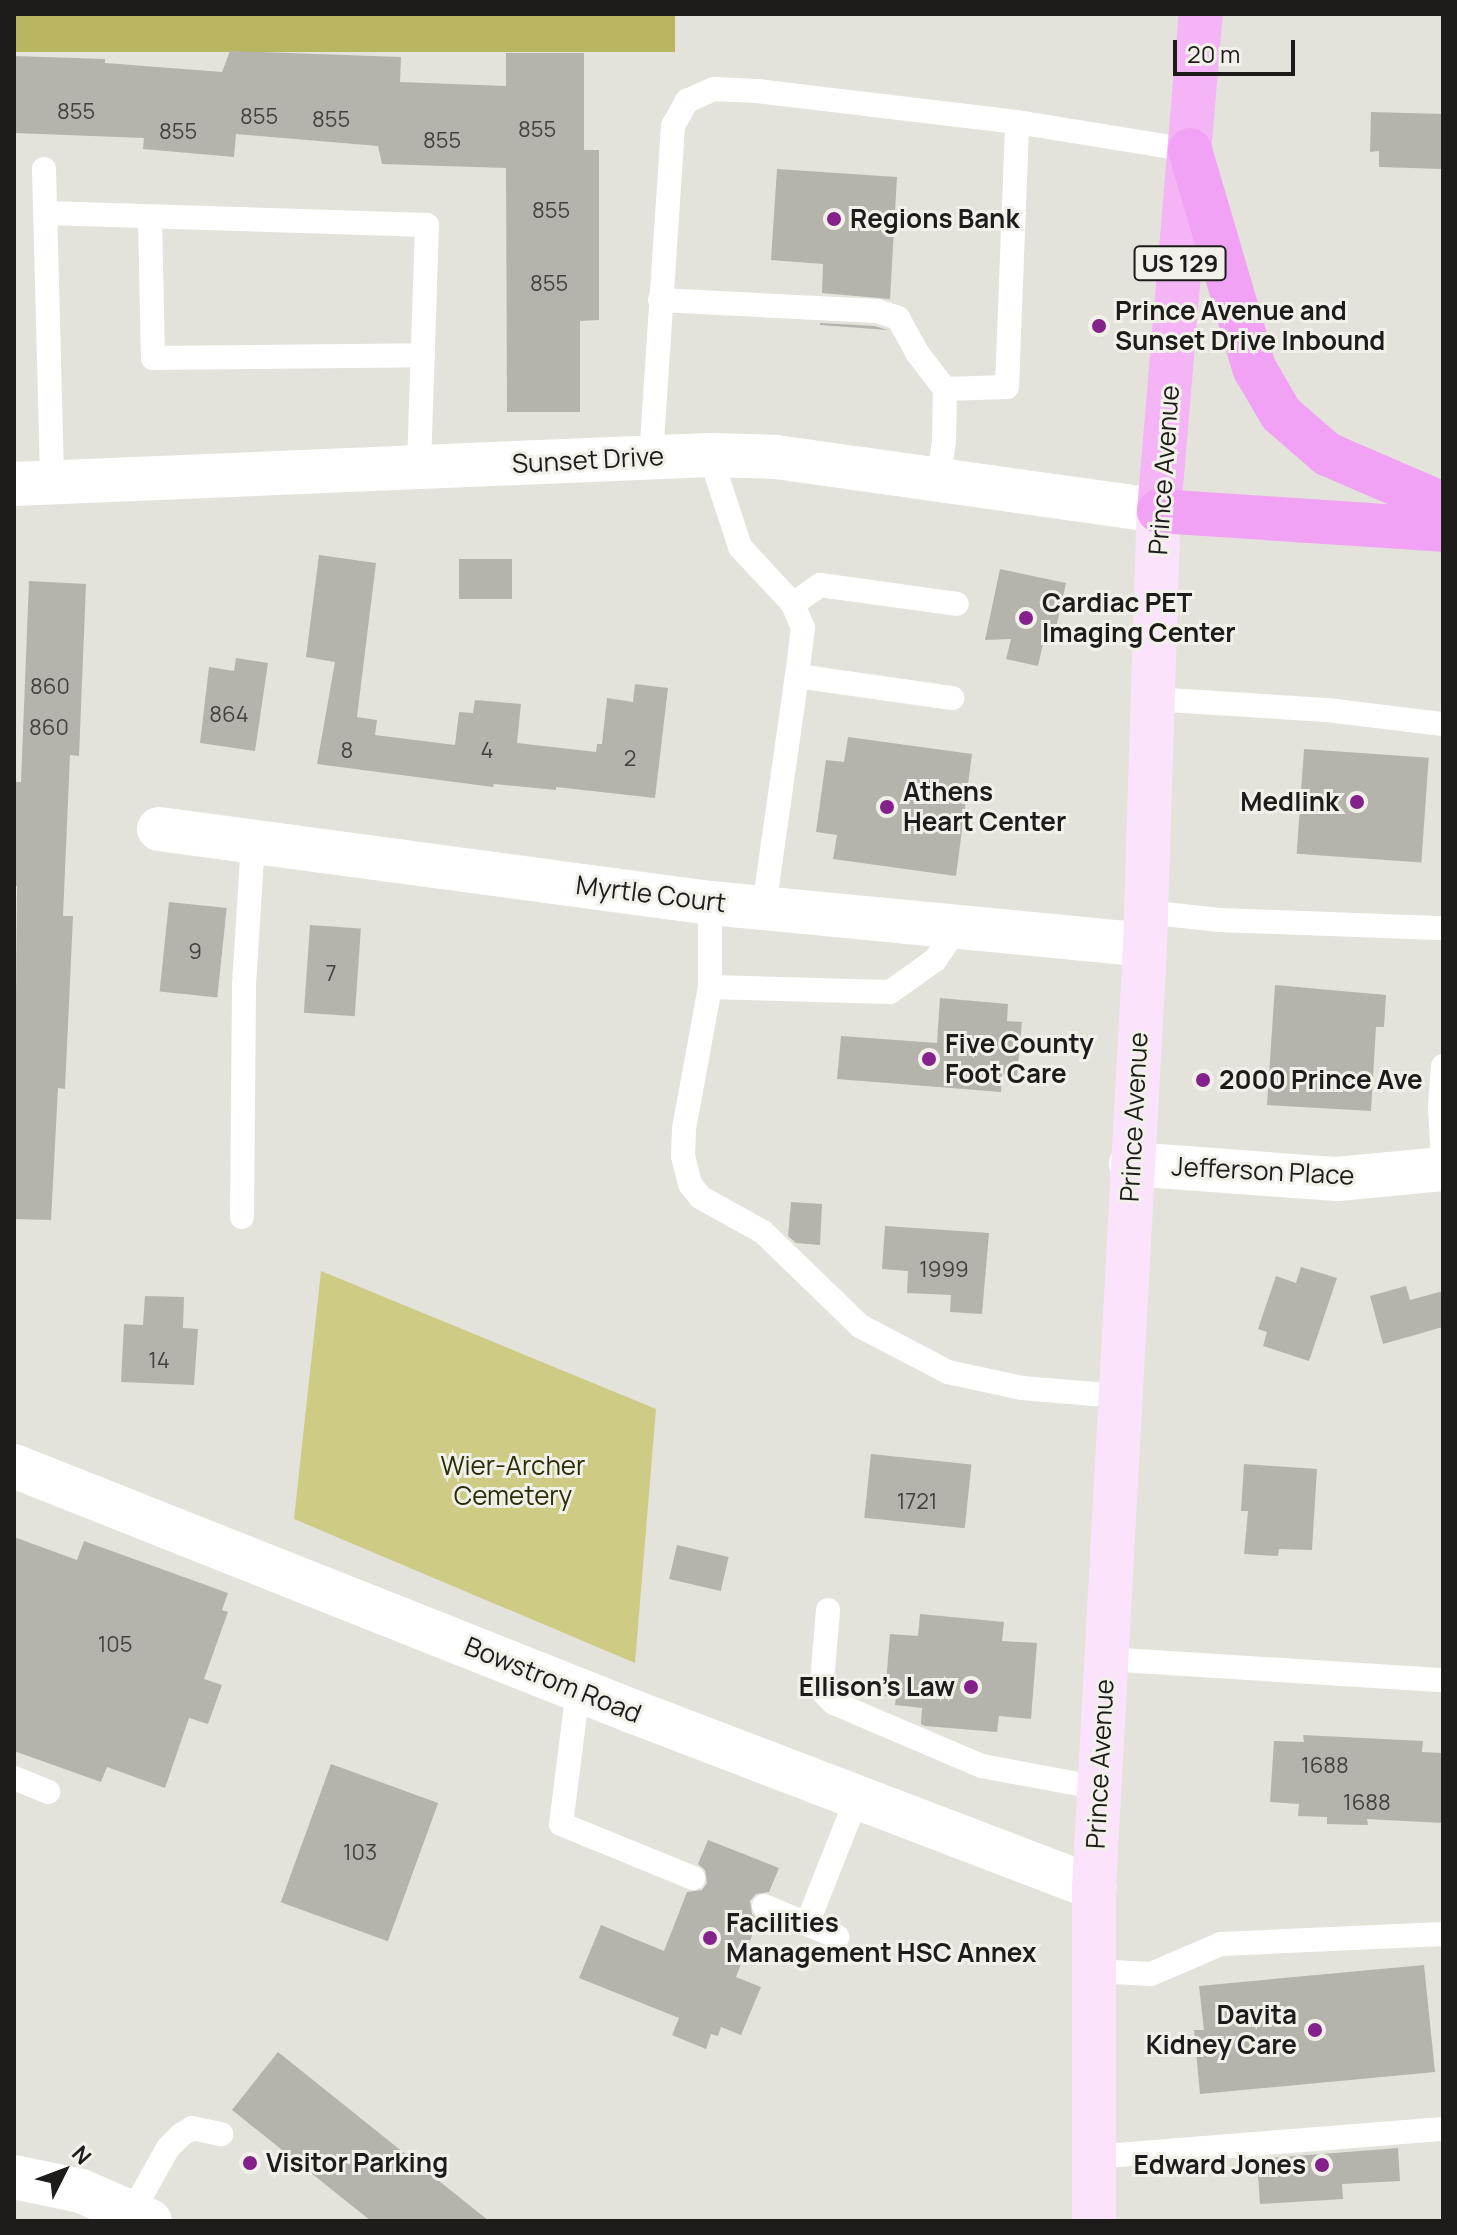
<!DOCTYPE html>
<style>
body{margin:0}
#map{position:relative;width:1457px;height:2235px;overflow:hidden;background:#e3e3dc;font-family:Manrope,sans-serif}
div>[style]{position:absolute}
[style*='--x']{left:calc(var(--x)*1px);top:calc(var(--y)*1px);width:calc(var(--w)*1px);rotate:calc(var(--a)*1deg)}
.green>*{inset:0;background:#cecb84}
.forest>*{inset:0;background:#b9b561;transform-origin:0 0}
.building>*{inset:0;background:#b4b4ad;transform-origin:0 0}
.service>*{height:24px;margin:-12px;padding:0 12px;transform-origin:12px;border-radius:12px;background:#fff}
.minor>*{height:44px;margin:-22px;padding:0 22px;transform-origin:22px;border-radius:22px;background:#fff}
.tertiary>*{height:44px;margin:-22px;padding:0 22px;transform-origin:22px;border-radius:22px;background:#fff}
.secondary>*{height:44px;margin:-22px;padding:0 22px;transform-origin:22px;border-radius:22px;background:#fbe3fc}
.trunk>*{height:44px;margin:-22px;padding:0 22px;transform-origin:22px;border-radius:22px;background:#f4b4f6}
.motorway>*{height:44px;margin:-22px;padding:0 22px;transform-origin:22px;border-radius:22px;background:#f1a2f4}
.dots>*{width:22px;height:22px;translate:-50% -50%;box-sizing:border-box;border:4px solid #f1f0e9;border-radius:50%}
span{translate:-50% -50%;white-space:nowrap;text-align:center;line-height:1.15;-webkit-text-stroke:6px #f1f0e9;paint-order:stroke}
.number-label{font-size:22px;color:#43423f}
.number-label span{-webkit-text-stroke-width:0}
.shield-label span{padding:2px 6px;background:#f1f0e9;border:2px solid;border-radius:6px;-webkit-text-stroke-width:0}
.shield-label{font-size:24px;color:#1d1c1a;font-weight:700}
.poi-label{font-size:26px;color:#1d1c1a;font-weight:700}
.left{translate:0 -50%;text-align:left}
.right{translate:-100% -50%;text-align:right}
.street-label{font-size:26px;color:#1d1c1a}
.park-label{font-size:26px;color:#2e2c06}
.frame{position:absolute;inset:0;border:16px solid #1d1c1a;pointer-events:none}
.north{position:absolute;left:24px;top:2131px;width:80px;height:80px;-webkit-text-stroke:6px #f1f0e9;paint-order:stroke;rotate:48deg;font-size:22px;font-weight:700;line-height:32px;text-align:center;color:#1d1c1a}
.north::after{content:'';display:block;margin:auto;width:28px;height:36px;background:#1d1c1a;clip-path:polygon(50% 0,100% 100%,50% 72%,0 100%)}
.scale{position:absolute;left:1173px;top:40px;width:122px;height:36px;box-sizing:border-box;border:4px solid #1d1c1a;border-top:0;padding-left:10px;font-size:24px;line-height:28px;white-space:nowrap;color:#1d1c1a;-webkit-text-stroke:6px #f1f0e9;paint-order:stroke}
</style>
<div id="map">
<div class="green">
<div style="clip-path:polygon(321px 1271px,656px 1409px,635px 1663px,294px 1519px)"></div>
</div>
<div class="forest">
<div style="left:14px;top:14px;width:661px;height:38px"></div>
</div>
<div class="building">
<div style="clip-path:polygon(230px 51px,401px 57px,400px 82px,506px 86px,506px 53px,584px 53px,584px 150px,599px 150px,599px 320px,580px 321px,580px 412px,507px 412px,506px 168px,382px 164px,378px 146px,236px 134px,234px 157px,143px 149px,144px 138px,14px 133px,14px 56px,105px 59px,105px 63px,222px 72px)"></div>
<div style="clip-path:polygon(1371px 112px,1443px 114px,1443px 169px,1379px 167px,1379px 151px,1370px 152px)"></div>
<div style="clip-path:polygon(777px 169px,897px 177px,890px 299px,822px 293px,823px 264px,771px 260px)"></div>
<div style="clip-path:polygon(820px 323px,874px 326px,888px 330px,820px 325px)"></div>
<div style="clip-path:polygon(319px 555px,376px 563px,357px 717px,377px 720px,375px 735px,455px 745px,459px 712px,473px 713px,475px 700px,521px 704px,517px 743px,596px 752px,597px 744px,602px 744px,607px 698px,633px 702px,635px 684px,668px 688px,655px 798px,556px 787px,556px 790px,494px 784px,493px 787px,317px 764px,335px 662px,306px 657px)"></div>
<div style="left:459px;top:559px;width:53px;height:40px"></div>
<div style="clip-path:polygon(1000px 569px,1066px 583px,1056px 628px,1047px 626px,1038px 666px,1006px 659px,1011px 639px,985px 640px)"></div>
<div style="clip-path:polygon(29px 581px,86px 584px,79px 756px,70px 755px,63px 916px,73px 916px,65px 1089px,58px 1088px,51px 1220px,14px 1219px,17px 886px,14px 886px,14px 782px,21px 782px)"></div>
<div style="clip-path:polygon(236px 658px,268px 663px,255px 751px,200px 743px,209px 667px,234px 671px)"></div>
<div style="clip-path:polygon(848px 737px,972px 754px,956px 876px,833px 859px,837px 835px,816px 832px,826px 760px,844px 762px)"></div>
<div style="left:1304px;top:749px;width:125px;height:105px;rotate:4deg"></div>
<div style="left:169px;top:902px;width:58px;height:90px;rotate:6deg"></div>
<div style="left:310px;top:925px;width:51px;height:88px;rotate:4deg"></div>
<div style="clip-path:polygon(1275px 985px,1386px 995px,1384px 1027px,1376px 1027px,1371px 1111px,1267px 1105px)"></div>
<div style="clip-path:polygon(940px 998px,1008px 1004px,1007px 1021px,1022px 1022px,1017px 1076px,1002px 1074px,1001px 1092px,837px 1079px,841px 1036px,937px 1043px)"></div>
<div style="clip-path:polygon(791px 1202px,822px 1204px,820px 1245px,796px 1243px,788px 1236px)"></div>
<div style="clip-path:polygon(885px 1226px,989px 1233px,982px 1314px,950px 1312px,951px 1295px,907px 1293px,908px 1271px,882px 1269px)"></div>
<div style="clip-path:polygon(1301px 1267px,1337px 1278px,1309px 1361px,1263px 1346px,1267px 1332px,1258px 1329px,1276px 1276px,1296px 1283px)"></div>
<div style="clip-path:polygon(1406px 1286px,1410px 1300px,1443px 1291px,1443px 1327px,1383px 1344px,1370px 1296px)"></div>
<div style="clip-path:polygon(145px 1296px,184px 1297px,183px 1328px,198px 1329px,194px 1385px,121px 1382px,124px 1324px,143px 1325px)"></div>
<div style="left:871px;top:1454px;width:101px;height:64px;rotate:6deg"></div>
<div style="clip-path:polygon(1244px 1464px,1317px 1469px,1312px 1550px,1279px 1549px,1278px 1556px,1244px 1554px,1248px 1511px,1241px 1511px)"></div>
<div style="clip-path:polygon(14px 1537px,77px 1560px,84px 1541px,228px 1593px,222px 1610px,228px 1612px,204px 1679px,222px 1685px,208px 1724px,189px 1718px,165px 1788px,107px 1767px,101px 1782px,14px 1751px)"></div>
<div style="left:677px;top:1545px;width:53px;height:35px;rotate:13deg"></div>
<div style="clip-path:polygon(920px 1614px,1004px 1622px,1002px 1641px,1037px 1643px,1031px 1719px,999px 1716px,997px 1732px,925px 1726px,921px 1724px,922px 1708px,895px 1705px,896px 1698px,885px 1696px,890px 1634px,918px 1636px)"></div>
<div style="clip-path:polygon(1303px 1735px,1423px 1741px,1422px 1752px,1443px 1753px,1443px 1823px,1367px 1819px,1368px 1825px,1327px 1824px,1327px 1817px,1298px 1816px,1299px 1804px,1270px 1802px,1274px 1741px,1304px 1742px)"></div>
<div style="left:331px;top:1764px;width:114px;height:147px;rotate:20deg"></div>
<div style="clip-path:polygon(708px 1840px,779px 1868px,769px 1892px,756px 1894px,750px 1901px,752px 1914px,758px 1920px,736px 1977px,761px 1987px,741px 2035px,721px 2027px,718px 2036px,711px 2034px,706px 2049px,672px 2035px,679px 2018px,579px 1978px,601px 1925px,664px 1951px,687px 1892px,702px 1890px,707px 1883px,705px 1870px,698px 1864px)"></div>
<div style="clip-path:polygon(1424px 1965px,1435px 2072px,1200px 2094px,1194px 2030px,1204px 2030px,1199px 1986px)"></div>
<div style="clip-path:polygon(278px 2052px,489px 2221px,371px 2221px,232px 2110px)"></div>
<div style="clip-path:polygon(1398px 2148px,1400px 2181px,1342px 2184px,1343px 2199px,1260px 2204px,1257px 2159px)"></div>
</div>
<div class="service">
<div style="--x:44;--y:169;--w:312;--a:88.5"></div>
<div style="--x:46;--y:213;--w:381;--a:1.8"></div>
<div style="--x:427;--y:225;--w:242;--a:91.9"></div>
<div style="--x:150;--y:217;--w:141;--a:88.8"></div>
<div style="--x:153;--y:358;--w:270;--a:-0.6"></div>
<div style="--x:660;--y:300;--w:217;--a:2.9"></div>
<div style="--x:877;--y:311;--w:22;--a:18"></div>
<div style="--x:898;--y:318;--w:41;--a:60.9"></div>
<div style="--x:918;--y:354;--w:44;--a:52.4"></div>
<div style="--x:710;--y:455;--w:97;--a:71.9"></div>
<div style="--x:740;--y:547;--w:78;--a:47.1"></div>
<div style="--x:651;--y:457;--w:332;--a:-86.2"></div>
<div style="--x:673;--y:126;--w:29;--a:-61"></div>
<div style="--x:687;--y:101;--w:30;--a:-24"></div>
<div style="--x:714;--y:89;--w:43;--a:2.7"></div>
<div style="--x:757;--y:91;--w:262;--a:6.8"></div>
<div style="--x:1017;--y:122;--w:175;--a:9.2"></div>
<div style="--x:938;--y:480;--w:39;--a:-81"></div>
<div style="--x:944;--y:441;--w:52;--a:-88.9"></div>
<div style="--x:945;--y:389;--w:62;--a:-1.8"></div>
<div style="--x:1007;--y:387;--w:265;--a:-87.8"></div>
<div style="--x:797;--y:676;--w:48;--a:-82.9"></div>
<div style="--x:803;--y:628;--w:26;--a:-113"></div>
<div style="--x:793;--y:604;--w:33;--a:-35"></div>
<div style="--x:820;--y:585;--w:138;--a:7.9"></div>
<div style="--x:1152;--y:699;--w:175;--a:3.6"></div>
<div style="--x:1327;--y:710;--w:117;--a:6.9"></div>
<div style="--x:710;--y:903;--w:84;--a:90"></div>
<div style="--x:710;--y:987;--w:144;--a:100.4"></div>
<div style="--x:684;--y:1129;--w:27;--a:92"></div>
<div style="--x:683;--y:1156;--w:29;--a:76"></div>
<div style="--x:690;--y:1184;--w:16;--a:52"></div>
<div style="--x:700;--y:1197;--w:72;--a:29.1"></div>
<div style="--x:763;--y:1232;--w:135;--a:44.1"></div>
<div style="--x:860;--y:1326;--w:99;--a:27.6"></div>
<div style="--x:948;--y:1372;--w:76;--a:12.2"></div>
<div style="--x:1022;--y:1388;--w:97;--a:4.7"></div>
<div style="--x:764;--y:907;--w:233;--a:-81.9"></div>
<div style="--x:797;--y:676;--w:157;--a:8.1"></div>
<div style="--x:1145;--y:912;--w:75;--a:6.1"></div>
<div style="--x:1220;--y:920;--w:223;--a:2.1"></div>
<div style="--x:710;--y:987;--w:180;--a:1.6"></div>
<div style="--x:890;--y:992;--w:55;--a:-35.4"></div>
<div style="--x:935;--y:960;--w:40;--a:-55.1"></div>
<div style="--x:1443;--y:1066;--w:40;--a:94.3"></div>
<div style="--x:1440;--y:1106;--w:60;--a:87.1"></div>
<div style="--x:242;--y:1217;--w:232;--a:-89.5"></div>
<div style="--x:244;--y:985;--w:144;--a:-86.4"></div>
<div style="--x:828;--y:1610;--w:71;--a:94.8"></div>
<div style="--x:822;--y:1681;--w:13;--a:77"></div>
<div style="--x:825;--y:1694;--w:13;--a:45"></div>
<div style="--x:834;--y:1703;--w:161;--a:23.1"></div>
<div style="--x:982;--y:1766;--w:120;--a:10.6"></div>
<div style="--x:1105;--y:1659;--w:339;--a:3.6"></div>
<div style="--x:578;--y:1690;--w:135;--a:97.2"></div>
<div style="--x:561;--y:1824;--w:143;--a:22.2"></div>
<div style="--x:14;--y:1778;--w:37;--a:22"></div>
<div style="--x:764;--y:1906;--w:47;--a:22.7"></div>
<div style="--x:807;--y:1924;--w:136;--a:-68.4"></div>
<div style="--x:807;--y:1924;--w:33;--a:23"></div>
<div style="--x:1092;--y:1971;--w:59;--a:2.9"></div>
<div style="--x:1151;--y:1974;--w:76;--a:-23.2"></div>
<div style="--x:1221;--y:1944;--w:222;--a:-2.6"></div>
<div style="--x:1093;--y:2157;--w:351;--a:-4.6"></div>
<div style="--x:132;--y:2212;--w:73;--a:-60.6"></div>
<div style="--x:168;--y:2148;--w:18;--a:-45"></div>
<div style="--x:181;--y:2135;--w:13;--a:-32"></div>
<div style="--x:192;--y:2128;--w:30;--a:12"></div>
</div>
<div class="minor">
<div style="--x:159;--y:829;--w:556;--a:7.65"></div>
<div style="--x:710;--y:903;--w:437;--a:5.5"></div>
<div style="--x:1131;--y:1164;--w:207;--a:4.2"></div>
<div style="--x:1337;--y:1179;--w:106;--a:-5.4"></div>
<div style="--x:14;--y:1466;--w:667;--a:21.64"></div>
<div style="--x:634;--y:1712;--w:493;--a:20.9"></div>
<div style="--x:14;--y:2177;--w:68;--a:11.8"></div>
<div style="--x:81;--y:2191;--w:75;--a:23.5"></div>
</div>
<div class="tertiary">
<div style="--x:14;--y:484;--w:697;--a:-2.39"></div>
<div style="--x:710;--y:455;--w:66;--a:1.7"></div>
<div style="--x:776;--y:457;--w:387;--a:8"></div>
</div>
<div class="secondary">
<div style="--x:1094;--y:2221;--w:333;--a:-90"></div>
<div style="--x:1094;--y:1888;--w:944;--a:-86.9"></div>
<div style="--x:1145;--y:945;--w:434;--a:-88.2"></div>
</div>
<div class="trunk">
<div style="--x:1159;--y:511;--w:499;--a:-85.2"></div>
</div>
<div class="motorway">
<div style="--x:1190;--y:150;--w:227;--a:73.6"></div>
<div style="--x:1254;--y:368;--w:53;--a:59.6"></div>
<div style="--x:1281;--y:414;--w:61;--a:41"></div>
<div style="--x:1327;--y:454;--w:126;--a:23.3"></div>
<div style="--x:1159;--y:511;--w:285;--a:3.8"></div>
</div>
<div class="dots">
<div style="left:834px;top:219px;background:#84218b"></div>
<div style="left:1099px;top:326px;background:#84218b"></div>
<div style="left:1026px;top:618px;background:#84218b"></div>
<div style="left:1357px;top:802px;background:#84218b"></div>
<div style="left:887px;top:807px;background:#84218b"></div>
<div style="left:929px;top:1059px;background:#84218b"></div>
<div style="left:1203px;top:1080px;background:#84218b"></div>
<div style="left:971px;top:1687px;background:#84218b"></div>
<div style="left:710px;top:1938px;background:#84218b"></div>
<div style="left:1315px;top:2030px;background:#84218b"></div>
<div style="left:250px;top:2163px;background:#84218b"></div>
<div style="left:1322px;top:2165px;background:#84218b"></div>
</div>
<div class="number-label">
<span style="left:76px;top:112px">855</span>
<span style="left:259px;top:117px">855</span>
<span style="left:331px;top:120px">855</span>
<span style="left:537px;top:130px">855</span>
<span style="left:178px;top:132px">855</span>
<span style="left:442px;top:141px">855</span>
<span style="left:551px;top:211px">855</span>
<span style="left:549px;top:284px">855</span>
<span style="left:50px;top:687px">860</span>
<span style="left:229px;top:715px">864</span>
<span style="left:49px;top:728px">860</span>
<span style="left:347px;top:751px">8</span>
<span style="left:487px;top:751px">4</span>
<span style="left:630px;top:759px">2</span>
<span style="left:195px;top:952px">9</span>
<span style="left:331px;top:974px">7</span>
<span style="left:944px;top:1270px">1999</span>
<span style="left:159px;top:1361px">14</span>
<span style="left:917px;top:1502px">1721</span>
<span style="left:115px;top:1645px">105</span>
<span style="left:1325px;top:1766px">1688</span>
<span style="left:1367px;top:1803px">1688</span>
<span style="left:360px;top:1853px">103</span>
</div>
<div class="shield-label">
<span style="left:1180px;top:263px">US 129</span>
</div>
<div class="poi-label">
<span class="left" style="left:850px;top:219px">Regions Bank</span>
<span class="left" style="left:1115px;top:326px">Prince Avenue and<br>Sunset Drive Inbound</span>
<span class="left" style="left:1042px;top:618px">Cardiac PET<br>Imaging Center</span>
<span class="left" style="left:903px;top:807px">Athens<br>Heart Center</span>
<span class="right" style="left:1339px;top:802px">Medlink</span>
<span class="left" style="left:945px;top:1059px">Five County<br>Foot Care</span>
<span class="left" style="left:1219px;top:1080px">2000 Prince Ave</span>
<span class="right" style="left:955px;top:1687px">Ellison's Law</span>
<span class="left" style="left:726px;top:1938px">Facilities<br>Management HSC Annex</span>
<span class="right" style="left:1297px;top:2030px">Davita<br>Kidney Care</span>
<span class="left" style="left:266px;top:2163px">Visitor Parking</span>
<span class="right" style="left:1306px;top:2165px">Edward Jones</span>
</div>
<div class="street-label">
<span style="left:588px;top:460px;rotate:-3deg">Sunset Drive</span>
<span style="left:1164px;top:470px;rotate:-86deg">Prince Avenue</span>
<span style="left:651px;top:894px;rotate:7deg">Myrtle Court</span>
<span style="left:1134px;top:1117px;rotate:-87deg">Prince Avenue</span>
<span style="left:1263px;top:1171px;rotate:3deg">Jefferson Place</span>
<span style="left:553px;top:1680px;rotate:22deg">Bowstrom Road</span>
<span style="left:1100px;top:1764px;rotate:-87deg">Prince Avenue</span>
</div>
<div class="park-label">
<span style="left:513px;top:1481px">Wier-Archer<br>Cemetery</span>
</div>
<div class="frame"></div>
<div class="north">N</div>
<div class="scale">20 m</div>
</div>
